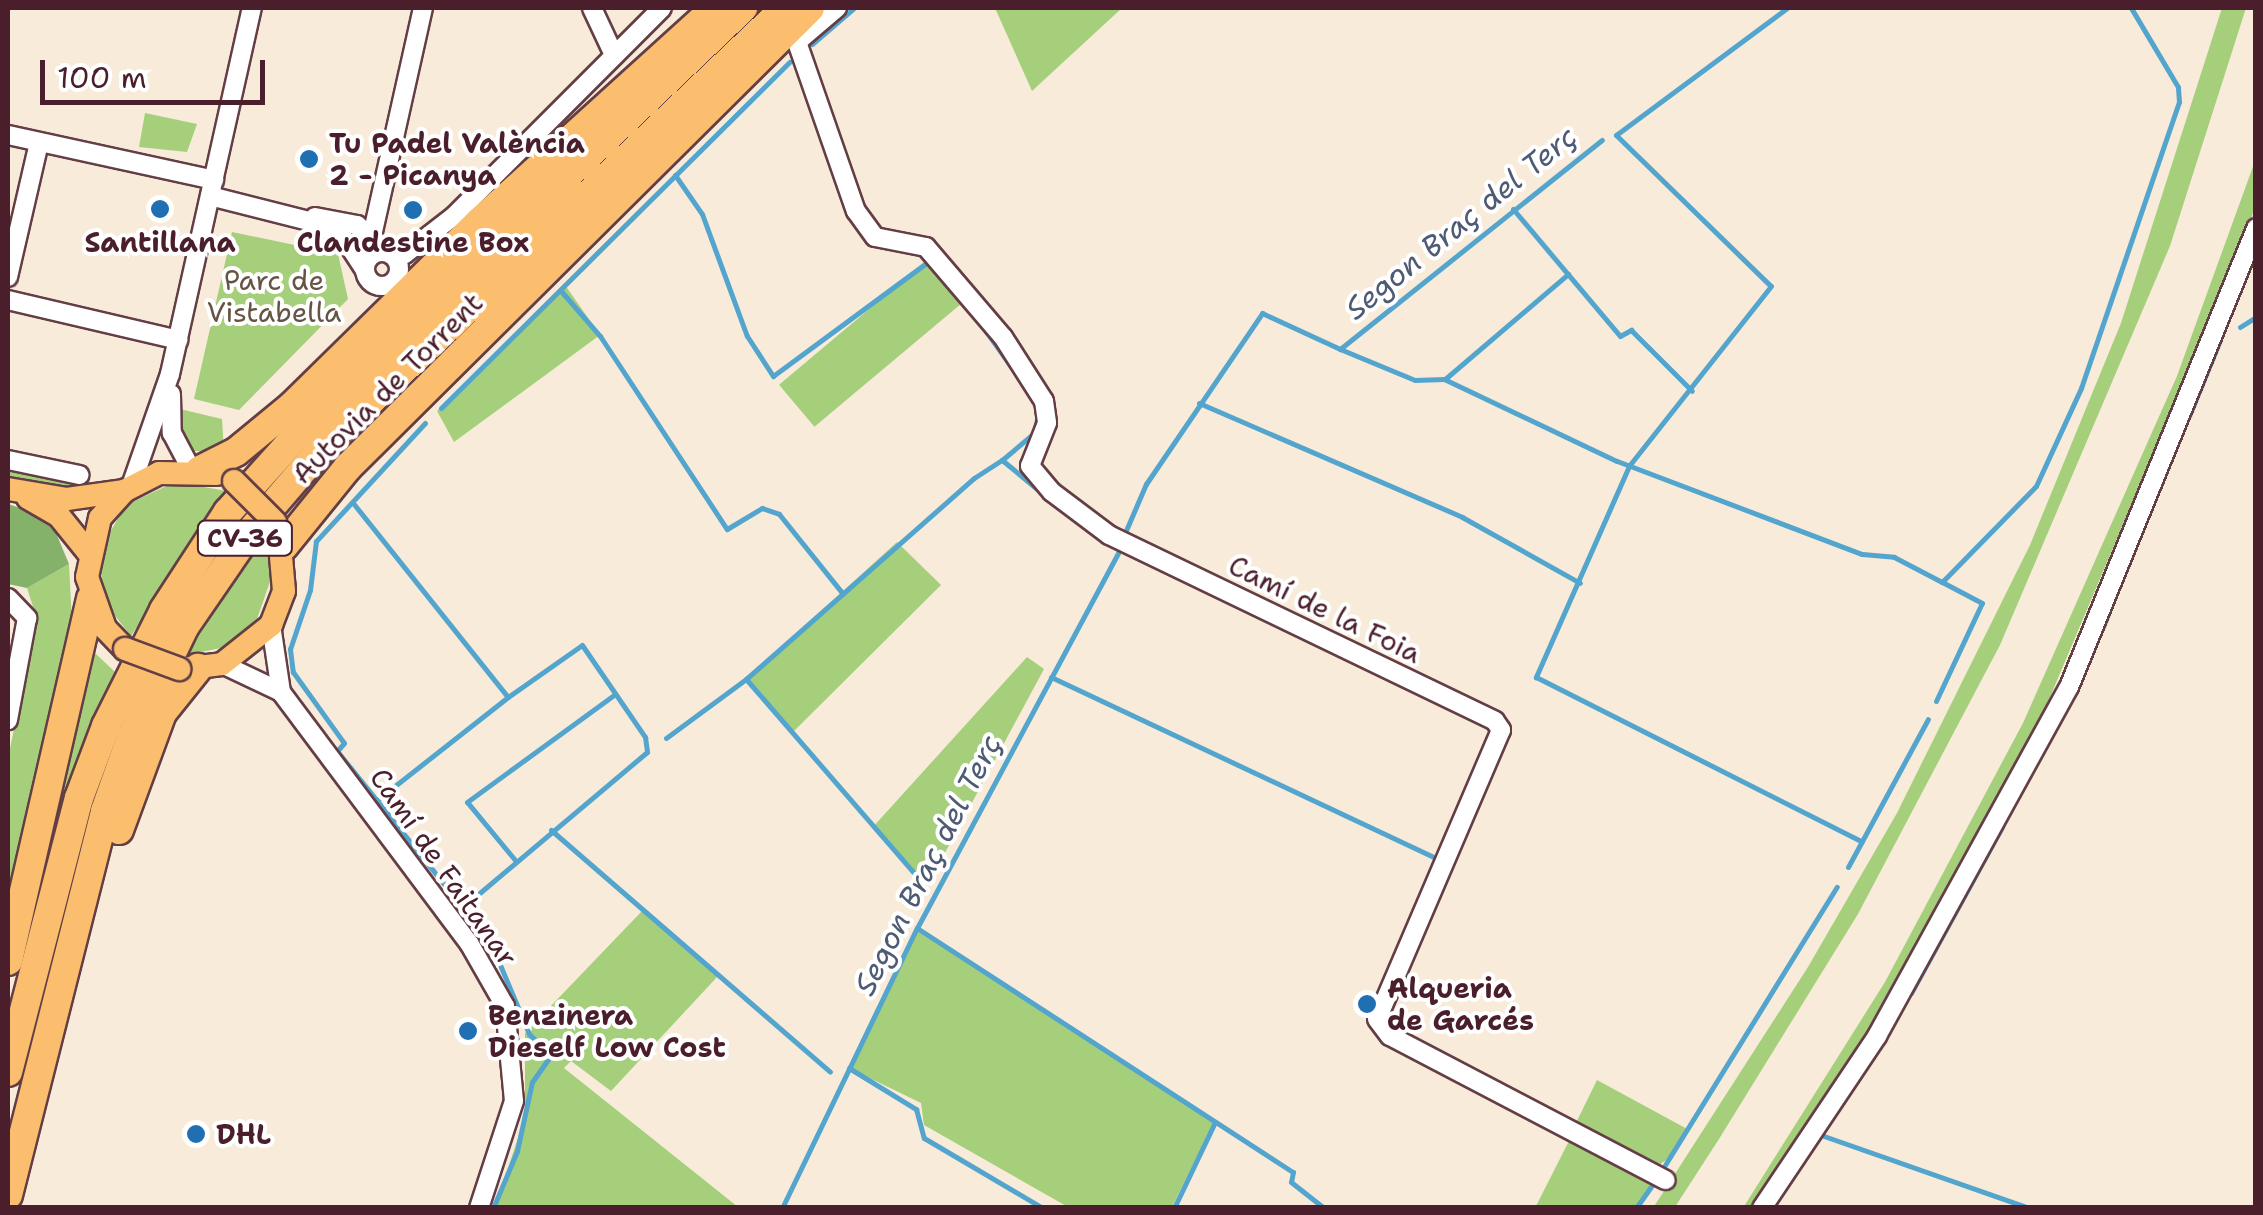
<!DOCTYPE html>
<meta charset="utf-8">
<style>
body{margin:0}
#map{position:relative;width:2263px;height:1215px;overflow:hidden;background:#f8ebda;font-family:"Shantell Sans",sans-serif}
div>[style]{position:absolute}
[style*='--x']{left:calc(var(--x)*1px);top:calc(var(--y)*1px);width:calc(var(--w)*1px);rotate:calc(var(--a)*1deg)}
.green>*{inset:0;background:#a5cf7b;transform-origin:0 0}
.forest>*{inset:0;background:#84b26b}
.stream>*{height:5px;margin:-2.5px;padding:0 2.5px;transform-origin:2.5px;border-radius:2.5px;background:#53a5ce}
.roads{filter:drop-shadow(2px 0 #643e45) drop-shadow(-2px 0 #643e45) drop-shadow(0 2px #643e45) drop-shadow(0 -2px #643e45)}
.minor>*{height:18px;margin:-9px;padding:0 9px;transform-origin:9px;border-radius:9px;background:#fff}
.minor>.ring{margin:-9px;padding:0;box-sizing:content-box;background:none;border:18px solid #fff;border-radius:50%}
.major>*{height:22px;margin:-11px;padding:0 11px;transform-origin:11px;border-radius:11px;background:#fabe6e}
.highway>*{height:28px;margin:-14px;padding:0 14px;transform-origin:14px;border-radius:14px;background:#fabe6e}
.bridges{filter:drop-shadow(2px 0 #643e45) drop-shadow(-2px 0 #643e45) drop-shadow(0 2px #643e45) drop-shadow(0 -2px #643e45)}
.major-bridge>*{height:22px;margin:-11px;padding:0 11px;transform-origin:11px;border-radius:11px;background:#fabe6e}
.dots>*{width:28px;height:28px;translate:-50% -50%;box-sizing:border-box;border:5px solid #fff;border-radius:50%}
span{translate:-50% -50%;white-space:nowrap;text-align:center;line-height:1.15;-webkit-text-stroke:8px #fff;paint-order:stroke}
.shield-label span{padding:2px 8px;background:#fff;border:2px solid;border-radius:8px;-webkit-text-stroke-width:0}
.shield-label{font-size:25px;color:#4a1f2b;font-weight:700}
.poi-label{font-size:28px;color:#4a1f2b;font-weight:700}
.left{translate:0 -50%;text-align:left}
.park-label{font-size:28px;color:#655443}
.street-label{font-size:28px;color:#4a1f2b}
.water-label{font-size:30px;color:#4e5b74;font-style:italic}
.frame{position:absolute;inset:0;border:10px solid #4a1f2b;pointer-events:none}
.scale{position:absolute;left:40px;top:60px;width:225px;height:45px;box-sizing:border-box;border:5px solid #4a1f2b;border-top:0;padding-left:12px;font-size:30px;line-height:35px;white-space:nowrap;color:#4a1f2b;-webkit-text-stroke:8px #fff;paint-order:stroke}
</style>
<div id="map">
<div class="green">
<div style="clip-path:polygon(995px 8px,1122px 8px,1032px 91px)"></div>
<div style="clip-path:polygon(2222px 8px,2246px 8px,2170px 246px,2000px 645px,1858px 914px,1719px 1139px,1675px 1207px,1653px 1208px,1808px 967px,1897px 813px,2030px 545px,2121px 323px)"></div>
<div style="clip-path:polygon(145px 113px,197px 124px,187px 152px,139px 147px)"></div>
<div style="clip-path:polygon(659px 140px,299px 509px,291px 499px,354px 432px)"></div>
<div style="clip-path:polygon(2255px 161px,2255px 207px,2245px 236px,2039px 723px,1888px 1003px,1754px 1207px,1743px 1208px,1885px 982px,2023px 723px,2177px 376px)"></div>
<div style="clip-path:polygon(232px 232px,338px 254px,348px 299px,239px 410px,194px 399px)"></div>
<div style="left:930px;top:258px;width:55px;height:197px;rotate:50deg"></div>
<div style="clip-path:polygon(565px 285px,600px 335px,454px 442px,437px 411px)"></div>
<div style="clip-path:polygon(180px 409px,222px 419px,224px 452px,193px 451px,180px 430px)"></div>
<div style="clip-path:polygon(8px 469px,69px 483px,91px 472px,65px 490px,8px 477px)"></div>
<div style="clip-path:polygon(175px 482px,227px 491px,131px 636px,108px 607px,99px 565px,103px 544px,126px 505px)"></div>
<div style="clip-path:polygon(266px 534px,273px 573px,257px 619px,221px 648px,186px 655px)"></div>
<div style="clip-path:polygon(897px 542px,941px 585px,793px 732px,747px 678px)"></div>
<div style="clip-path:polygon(69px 564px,73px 641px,8px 925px,8px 758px,37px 619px,27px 588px)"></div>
<div style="clip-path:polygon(95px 653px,115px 672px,81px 752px,8px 1023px)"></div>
<div style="clip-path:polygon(1027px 657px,1044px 669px,926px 888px,872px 828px)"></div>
<div style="clip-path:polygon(643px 910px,718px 976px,611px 1091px,571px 1061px,564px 1068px,738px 1207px,495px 1207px,525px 1117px,525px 1033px)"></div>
<div style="clip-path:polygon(917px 928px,1215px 1120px,1172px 1207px,1068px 1207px,924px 1125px,921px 1103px,849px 1068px)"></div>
<div style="clip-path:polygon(1597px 1080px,1689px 1130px,1669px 1158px,1656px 1167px,1575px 1125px)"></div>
<div style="clip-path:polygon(1570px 1139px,1654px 1182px,1636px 1207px,1535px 1208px)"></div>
</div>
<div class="forest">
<div style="clip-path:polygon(8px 504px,38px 514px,56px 533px,69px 564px,27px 588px,8px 584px)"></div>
</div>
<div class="stream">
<div style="--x:1787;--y:8;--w:213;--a:143.4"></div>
<div style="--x:1616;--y:135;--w:216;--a:44.3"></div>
<div style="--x:1771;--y:286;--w:229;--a:128.3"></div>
<div style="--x:1629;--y:466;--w:231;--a:113.8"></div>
<div style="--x:1536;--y:677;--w:365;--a:26.8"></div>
<div style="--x:812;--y:44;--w:55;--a:-40.6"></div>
<div style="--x:675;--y:175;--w:47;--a:55.3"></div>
<div style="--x:702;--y:214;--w:130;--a:69.8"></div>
<div style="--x:747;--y:336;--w:48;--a:57"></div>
<div style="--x:773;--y:376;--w:194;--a:-36.4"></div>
<div style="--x:1513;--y:209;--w:166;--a:49.9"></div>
<div style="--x:1620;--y:336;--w:13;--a:-29"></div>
<div style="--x:1631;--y:330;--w:86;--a:45"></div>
<div style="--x:561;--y:291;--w:60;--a:49.1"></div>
<div style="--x:600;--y:336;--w:231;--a:56.7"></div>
<div style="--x:727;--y:529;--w:41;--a:-31"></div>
<div style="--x:762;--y:508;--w:18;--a:19"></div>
<div style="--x:779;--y:514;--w:102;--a:51.3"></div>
<div style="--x:980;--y:323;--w:69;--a:54.5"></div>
<div style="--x:2240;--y:327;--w:19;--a:-32"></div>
<div style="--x:1340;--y:349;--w:81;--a:22.5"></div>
<div style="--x:1415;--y:380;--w:29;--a:-2"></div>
<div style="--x:1444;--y:379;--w:191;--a:25.4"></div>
<div style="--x:1617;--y:461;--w:262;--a:20.8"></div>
<div style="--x:1862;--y:554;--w:32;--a:5"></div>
<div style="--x:1894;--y:557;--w:54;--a:27.5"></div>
<div style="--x:1445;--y:379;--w:162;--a:-40.5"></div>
<div style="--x:1199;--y:403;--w:287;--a:23.4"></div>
<div style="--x:1462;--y:517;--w:135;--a:29.2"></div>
<div style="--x:441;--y:408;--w:491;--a:-44.8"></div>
<div style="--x:2189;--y:416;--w:82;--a:-67.8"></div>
<div style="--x:425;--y:423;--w:161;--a:132.7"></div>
<div style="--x:316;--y:541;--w:49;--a:97"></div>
<div style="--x:310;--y:590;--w:62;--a:108.7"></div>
<div style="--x:290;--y:649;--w:23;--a:83"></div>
<div style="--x:293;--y:672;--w:87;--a:54.3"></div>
<div style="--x:344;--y:743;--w:11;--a:131"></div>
<div style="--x:337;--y:751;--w:244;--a:51.2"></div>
<div style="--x:490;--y:941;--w:101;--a:67.2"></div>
<div style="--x:529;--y:1034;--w:30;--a:44"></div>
<div style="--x:551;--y:1055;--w:33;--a:125"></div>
<div style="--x:532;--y:1082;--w:71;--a:102.3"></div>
<div style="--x:517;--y:1151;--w:62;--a:112.8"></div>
<div style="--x:1002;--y:460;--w:42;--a:-40.2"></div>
<div style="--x:1034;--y:433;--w:19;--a:-78"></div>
<div style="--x:353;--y:503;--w:248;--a:51.4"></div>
<div style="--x:508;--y:697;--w:90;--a:-35.1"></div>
<div style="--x:582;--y:645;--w:112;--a:55.6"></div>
<div style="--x:645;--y:737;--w:15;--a:82"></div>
<div style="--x:647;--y:752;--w:241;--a:139.9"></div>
<div style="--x:1124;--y:535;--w:56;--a:-66.7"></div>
<div style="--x:1146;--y:484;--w:207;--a:-55.8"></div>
<div style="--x:1262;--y:313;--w:86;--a:24.8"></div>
<div style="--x:1340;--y:349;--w:335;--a:-38.6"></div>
<div style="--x:2102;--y:629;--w:16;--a:-68"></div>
<div style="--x:1051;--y:677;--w:427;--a:25.2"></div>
<div style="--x:746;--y:679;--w:269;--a:49.1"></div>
<div style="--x:1936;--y:701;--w:108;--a:-64.9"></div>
<div style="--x:1982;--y:603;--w:45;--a:-152.3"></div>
<div style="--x:1942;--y:582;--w:134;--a:-45.6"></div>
<div style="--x:2036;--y:486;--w:108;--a:-65.3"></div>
<div style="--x:2081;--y:388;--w:302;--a:-71.1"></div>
<div style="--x:2179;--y:102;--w:15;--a:-94"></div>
<div style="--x:2178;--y:87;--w:92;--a:-120.7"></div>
<div style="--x:666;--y:738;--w:99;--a:-36.4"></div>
<div style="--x:746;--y:679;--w:304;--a:-41.4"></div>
<div style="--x:974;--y:478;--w:33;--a:-33"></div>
<div style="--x:1002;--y:460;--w:53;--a:39.7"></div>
<div style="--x:377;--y:800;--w:167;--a:-38.2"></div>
<div style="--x:551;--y:830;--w:369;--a:40.9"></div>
<div style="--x:515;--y:860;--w:75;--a:-129.6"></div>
<div style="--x:467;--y:802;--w:183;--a:-36.1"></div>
<div style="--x:1848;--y:867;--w:168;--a:-61.6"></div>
<div style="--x:917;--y:928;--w:448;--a:33"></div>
<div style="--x:1293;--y:1172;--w:10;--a:101"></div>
<div style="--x:1291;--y:1182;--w:42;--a:38.2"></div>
<div style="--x:1911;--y:993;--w:189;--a:-61.3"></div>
<div style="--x:849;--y:1068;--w:79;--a:31.5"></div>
<div style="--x:916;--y:1109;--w:30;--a:75"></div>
<div style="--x:924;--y:1138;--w:138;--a:30.5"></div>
<div style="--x:1821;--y:1135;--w:221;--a:19.3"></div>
<div style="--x:1665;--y:1165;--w:327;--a:-58.3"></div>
<div style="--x:782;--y:1208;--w:311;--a:-64.3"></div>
<div style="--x:917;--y:928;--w:432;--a:-61.8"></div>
<div style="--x:1174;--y:1208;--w:95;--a:-64.5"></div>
<div style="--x:1636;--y:1208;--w:33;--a:-55"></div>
</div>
<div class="roads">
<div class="minor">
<div style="--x:592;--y:8;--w:52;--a:64.9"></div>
<div style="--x:837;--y:8;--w:52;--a:139.6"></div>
<div style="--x:797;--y:42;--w:179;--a:70.8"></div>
<div style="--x:856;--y:211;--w:32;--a:54"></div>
<div style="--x:875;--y:237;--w:52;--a:11.1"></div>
<div style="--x:926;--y:247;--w:118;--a:49.5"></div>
<div style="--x:1003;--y:337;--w:76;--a:57.4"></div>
<div style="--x:1044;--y:401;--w:22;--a:82"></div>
<div style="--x:1047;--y:423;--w:46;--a:111.6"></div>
<div style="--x:1030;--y:466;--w:34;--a:50"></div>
<div style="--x:1052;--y:492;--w:71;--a:37"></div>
<div style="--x:1109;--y:535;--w:428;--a:25.7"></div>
<div style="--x:1495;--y:721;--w:11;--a:56"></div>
<div style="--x:1501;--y:730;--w:314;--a:113.2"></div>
<div style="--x:1377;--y:1019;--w:21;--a:53"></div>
<div style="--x:1390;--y:1036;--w:311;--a:27.6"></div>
<div style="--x:8;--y:135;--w:211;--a:12.3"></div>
<div style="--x:210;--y:196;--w:110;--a:14.2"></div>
<div style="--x:317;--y:223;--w:34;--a:32"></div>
<div style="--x:346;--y:241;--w:35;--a:57"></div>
<div style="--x:315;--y:217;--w:43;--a:10.8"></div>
<div style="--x:357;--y:225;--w:25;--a:42"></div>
<div style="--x:372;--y:236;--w:234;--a:-77.4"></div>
<div class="ring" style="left:365px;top:252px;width:16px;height:16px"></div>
<div style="--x:390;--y:254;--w:15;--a:0"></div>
<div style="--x:405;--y:254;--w:62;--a:-37.8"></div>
<div style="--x:454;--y:216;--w:294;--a:-45"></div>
<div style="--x:8;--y:277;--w:138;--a:-77"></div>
<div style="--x:8;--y:300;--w:175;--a:13.2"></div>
<div style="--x:171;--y:394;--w:39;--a:89"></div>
<div style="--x:172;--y:433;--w:41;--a:62.2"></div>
<div style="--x:8;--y:460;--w:73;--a:11.9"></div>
<div style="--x:131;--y:486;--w:119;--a:-70.8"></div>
<div style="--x:170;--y:374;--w:375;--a:-77.4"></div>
<div style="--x:8;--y:598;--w:28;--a:46"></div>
<div style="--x:27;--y:618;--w:104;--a:100.6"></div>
<div style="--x:271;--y:625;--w:68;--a:81.5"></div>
<div style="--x:281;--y:692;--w:314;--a:53.2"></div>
<div style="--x:469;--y:943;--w:73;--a:60.3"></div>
<div style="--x:505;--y:1006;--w:95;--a:84.6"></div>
<div style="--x:514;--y:1101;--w:113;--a:108.1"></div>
<div style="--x:222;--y:664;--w:65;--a:25.4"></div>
<div style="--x:1762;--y:1208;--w:207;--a:-56.2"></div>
<div style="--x:1877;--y:1036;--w:398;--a:-61.2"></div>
<div style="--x:2069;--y:687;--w:496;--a:-67.8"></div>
</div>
<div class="major">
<div style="--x:8;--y:489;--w:60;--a:9.6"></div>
<div style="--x:67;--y:499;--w:58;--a:-8"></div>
<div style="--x:28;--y:498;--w:36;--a:30"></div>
<div style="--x:59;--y:516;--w:46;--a:51.1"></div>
<div style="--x:125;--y:649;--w:29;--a:-134"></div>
<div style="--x:105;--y:628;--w:54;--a:-109.4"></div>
<div style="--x:87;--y:577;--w:60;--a:-77.6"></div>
<div style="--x:100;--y:518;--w:36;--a:-48"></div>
<div style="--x:124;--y:491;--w:39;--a:-27"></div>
<div style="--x:159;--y:473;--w:58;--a:1"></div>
<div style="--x:182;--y:669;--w:40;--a:-7.1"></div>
<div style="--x:222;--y:664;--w:63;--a:-38.5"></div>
<div style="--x:271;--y:625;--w:36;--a:-69"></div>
<div style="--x:284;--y:591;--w:57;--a:-95"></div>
</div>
<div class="highway">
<div style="--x:200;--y:470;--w:40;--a:-26.6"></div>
<div style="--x:236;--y:452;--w:74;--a:-39.5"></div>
<div style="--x:293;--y:405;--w:260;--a:-44.5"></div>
<div style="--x:478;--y:223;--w:320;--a:-42.2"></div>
<div style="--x:284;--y:546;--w:102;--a:-51"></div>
<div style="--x:348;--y:467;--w:651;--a:-44.81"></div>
<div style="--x:119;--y:830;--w:125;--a:-69.8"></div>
<div style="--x:162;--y:713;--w:58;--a:-51.3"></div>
<div style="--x:8;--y:961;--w:372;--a:-77.1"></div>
<div style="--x:8;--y:1072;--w:283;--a:-75.5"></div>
<div style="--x:79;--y:798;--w:77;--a:-69.4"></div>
<div style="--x:106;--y:726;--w:130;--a:-63.4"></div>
<div style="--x:164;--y:610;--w:117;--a:-56.9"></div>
<div style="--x:228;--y:512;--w:118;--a:-48.1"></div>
<div style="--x:307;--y:424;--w:603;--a:-43.66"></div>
<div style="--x:8;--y:1195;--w:396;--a:-75.8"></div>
<div style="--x:105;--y:811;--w:77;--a:-70.4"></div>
<div style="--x:131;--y:738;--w:124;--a:-64.3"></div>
<div style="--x:185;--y:626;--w:113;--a:-55.5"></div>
<div style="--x:249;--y:533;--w:120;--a:-49.4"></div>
<div style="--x:327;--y:442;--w:631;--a:-43.46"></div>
</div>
</div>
<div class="bridges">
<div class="major-bridge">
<div style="--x:234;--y:481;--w:58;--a:45"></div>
<div style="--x:125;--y:649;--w:58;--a:20.3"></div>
</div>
</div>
<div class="dots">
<div style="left:309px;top:159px;background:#1f6fb2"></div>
<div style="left:160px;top:209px;background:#1f6fb2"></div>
<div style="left:413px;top:210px;background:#1f6fb2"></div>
<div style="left:1367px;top:1004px;background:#1f6fb2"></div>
<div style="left:468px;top:1031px;background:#1f6fb2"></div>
<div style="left:196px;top:1134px;background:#1f6fb2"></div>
</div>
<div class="shield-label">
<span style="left:245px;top:538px">CV-36</span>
</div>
<div class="poi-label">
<span class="left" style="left:329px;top:159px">Tu Padel València<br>2 - Picanya</span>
<span style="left:160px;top:242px">Santillana</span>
<span style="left:413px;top:242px">Clandestine Box</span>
<span class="left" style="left:1387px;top:1004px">Alqueria<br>de Garcés</span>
<span class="left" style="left:488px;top:1031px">Benzinera<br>Dieself Low Cost</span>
<span class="left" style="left:216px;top:1134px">DHL</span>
</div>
<div class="park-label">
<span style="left:274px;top:296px">Parc de<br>Vistabella</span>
</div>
<div class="street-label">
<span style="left:387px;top:388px;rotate:-45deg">Autovia de Torrent</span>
<span style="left:1325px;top:609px;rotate:26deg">Camí de la Foia</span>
<span style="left:444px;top:867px;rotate:55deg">Camí de Faitanar</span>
</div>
<div class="water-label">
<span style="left:1461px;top:223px;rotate:-39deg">Segon Braç del Terç</span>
<span style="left:928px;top:865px;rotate:-63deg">Segon Braç del Terç</span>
</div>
<div class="frame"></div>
<div class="scale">100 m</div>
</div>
